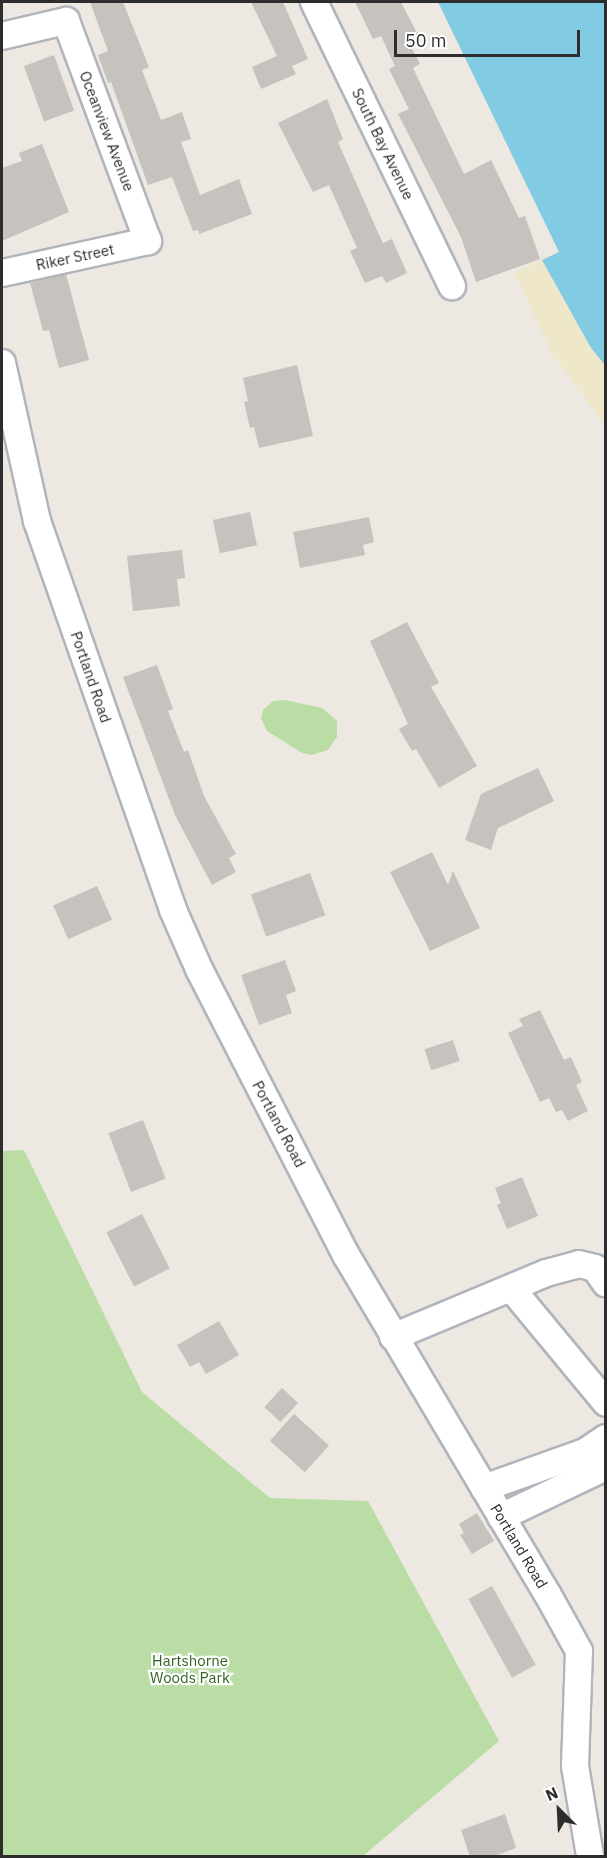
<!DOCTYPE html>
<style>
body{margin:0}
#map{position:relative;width:607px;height:1858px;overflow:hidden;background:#ede8e2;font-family:"IBM Plex Sans",sans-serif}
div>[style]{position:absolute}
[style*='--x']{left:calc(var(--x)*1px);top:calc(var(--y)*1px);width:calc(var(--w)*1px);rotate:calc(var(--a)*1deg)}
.green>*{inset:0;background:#badda5}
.sand>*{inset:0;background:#eee7c9}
.water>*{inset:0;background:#81cce3}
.building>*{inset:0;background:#c6c2bd;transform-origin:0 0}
.roads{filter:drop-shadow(2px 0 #b2b4bc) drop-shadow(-2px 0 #b2b4bc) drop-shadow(0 2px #b2b4bc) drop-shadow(0 -2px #b2b4bc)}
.minor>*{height:26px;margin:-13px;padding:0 13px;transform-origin:13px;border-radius:13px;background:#fff}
span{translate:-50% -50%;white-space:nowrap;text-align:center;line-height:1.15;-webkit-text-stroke:4.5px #fff;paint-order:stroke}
.street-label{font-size:15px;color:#2d2d2d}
.park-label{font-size:15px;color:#336423}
.frame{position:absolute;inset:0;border:3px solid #2d2d2d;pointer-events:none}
.north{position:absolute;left:529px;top:1780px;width:60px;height:60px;-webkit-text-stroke:4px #fff;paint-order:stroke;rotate:336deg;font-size:16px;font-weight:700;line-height:24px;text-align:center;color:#2d2d2d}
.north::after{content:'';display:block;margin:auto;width:21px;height:27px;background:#2d2d2d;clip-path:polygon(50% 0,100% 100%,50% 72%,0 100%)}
.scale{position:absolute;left:394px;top:30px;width:186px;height:27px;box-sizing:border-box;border:3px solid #2d2d2d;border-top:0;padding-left:8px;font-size:18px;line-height:21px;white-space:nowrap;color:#2d2d2d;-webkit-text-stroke:4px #fff;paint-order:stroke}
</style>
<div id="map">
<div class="green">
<div style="clip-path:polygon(285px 700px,322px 708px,337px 721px,337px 737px,328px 750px,311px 755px,302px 753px,267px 731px,261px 718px,263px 710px,273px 701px)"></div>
<div style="clip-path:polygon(24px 1150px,142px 1392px,270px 1498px,368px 1501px,499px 1741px,363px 1856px,2px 1856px,2px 1151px)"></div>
</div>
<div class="sand">
<div style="clip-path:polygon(542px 260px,591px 348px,605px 365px,605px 425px,553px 355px,514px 273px)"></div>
</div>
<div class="water">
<div style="clip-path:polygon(438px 2px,605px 2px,605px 365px,591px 348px,542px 260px,559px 252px)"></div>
</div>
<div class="building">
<div style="clip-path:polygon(90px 2px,123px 2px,149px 67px,142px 70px,161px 120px,182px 112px,191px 139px,181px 142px,200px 195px,239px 179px,252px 214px,199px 234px,198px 230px,193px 231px,172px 177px,148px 185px,111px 82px,108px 83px,98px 55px,108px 51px)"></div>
<div style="clip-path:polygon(251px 2px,283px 2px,308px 59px,292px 66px,296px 74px,261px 89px,252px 67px,277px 56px)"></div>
<div style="clip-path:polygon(355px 2px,401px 2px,421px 41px,411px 47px,420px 64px,413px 68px,464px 174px,491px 160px,519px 218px,525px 216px,540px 259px,476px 282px,461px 237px,398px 114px,409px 109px,389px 69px,395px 66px,381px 36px,373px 39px)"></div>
<div style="left:54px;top:55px;width:59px;height:32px;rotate:70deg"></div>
<div style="clip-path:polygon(327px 99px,343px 139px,338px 142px,380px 237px,383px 243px,392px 239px,407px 273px,386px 283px,382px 276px,365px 283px,350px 251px,357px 248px,329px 185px,313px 192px,278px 123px)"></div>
<div style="clip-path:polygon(42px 144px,69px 212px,2px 241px,2px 168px,22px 161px,19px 153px)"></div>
<div style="clip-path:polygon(66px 274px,89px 360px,59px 368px,49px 330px,43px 331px,30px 283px)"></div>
<div style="clip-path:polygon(297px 365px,313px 436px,259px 448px,254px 427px,250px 428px,244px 402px,248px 401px,243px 378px)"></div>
<div style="left:250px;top:512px;width:34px;height:38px;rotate:78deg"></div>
<div style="clip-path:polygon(369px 517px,374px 542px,363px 545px,365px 555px,300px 568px,293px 532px)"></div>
<div style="clip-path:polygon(182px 550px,185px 578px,177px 579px,180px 606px,133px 611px,127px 556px)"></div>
<div style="clip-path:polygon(407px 622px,439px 683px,431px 687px,477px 766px,439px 788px,416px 749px,412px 751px,399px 729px,408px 724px,370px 641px)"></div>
<div style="clip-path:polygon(157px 665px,173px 709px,168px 711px,184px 752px,188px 750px,204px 796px,236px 854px,229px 858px,236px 872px,212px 885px,175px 815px,123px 677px)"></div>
<div style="clip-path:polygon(538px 768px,554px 801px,498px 828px,491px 850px,465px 840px,481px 794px)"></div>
<div style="clip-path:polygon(432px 852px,448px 885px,453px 871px,480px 928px,430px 951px,390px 872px)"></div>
<div style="left:310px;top:873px;width:45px;height:63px;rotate:70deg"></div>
<div style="left:97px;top:886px;width:37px;height:48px;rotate:66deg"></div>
<div style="clip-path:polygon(285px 960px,296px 991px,286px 995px,292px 1013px,259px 1025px,241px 975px)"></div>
<div style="clip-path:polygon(540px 1010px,564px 1060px,571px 1057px,582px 1082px,576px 1085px,588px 1111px,568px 1121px,562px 1110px,556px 1112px,549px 1098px,540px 1102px,508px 1033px,523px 1026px,519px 1019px)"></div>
<div style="left:453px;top:1040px;width:22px;height:30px;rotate:72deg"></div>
<div style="left:143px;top:1120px;width:63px;height:37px;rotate:69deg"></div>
<div style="clip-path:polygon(522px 1177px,538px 1216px,507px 1229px,497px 1205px,501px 1203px,495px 1188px)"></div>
<div style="left:142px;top:1214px;width:61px;height:40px;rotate:63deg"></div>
<div style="clip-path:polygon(219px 1321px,239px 1355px,206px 1374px,199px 1362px,190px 1367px,177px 1345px)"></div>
<div style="left:282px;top:1388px;width:22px;height:26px;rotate:43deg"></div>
<div style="left:294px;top:1414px;width:47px;height:36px;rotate:42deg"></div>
<div style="clip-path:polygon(477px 1513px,494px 1541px,472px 1554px,460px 1535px,464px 1533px,459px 1524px)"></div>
<div style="left:492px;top:1586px;width:90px;height:27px;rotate:61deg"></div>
<div style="clip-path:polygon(505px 1814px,516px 1848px,492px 1857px,470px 1857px,461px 1830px)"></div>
</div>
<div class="roads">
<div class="minor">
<div style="--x:314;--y:2;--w:316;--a:64.1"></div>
<div style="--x:2;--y:36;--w:66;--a:-13.2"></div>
<div style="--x:66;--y:21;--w:235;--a:69.6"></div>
<div style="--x:148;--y:241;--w:149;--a:167.6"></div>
<div style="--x:2;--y:363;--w:162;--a:77.5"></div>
<div style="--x:37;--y:521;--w:412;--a:70.7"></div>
<div style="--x:173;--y:910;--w:64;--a:66.2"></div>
<div style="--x:199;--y:969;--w:322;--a:62.8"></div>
<div style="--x:346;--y:1255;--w:395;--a:59.3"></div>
<div style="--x:548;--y:1595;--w:64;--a:61"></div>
<div style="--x:579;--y:1651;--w:115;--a:92"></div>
<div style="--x:575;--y:1766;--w:91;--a:80.5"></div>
<div style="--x:511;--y:1288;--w:149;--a:50.4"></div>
<div style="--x:393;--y:1337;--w:166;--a:-22.7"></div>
<div style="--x:546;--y:1273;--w:34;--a:-15"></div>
<div style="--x:579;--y:1264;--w:16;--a:14"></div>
<div style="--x:595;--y:1268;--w:19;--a:55"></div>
<div style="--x:484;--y:1488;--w:107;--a:-19.6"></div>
<div style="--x:585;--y:1452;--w:25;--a:-34"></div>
<div style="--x:501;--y:1517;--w:116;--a:-25.5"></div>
</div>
</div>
<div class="street-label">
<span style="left:107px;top:131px;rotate:69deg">Oceanview Avenue</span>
<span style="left:383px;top:144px;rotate:64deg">South Bay Avenue</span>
<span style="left:75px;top:257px;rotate:-12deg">Riker Street</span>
<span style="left:91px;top:677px;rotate:71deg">Portland Road</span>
<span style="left:279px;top:1124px;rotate:62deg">Portland Road</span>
<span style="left:519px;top:1546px;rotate:59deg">Portland Road</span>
</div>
<div class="park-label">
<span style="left:190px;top:1669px">Hartshorne<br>Woods Park</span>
</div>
<div class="frame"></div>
<div class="north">N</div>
<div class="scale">50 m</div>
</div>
